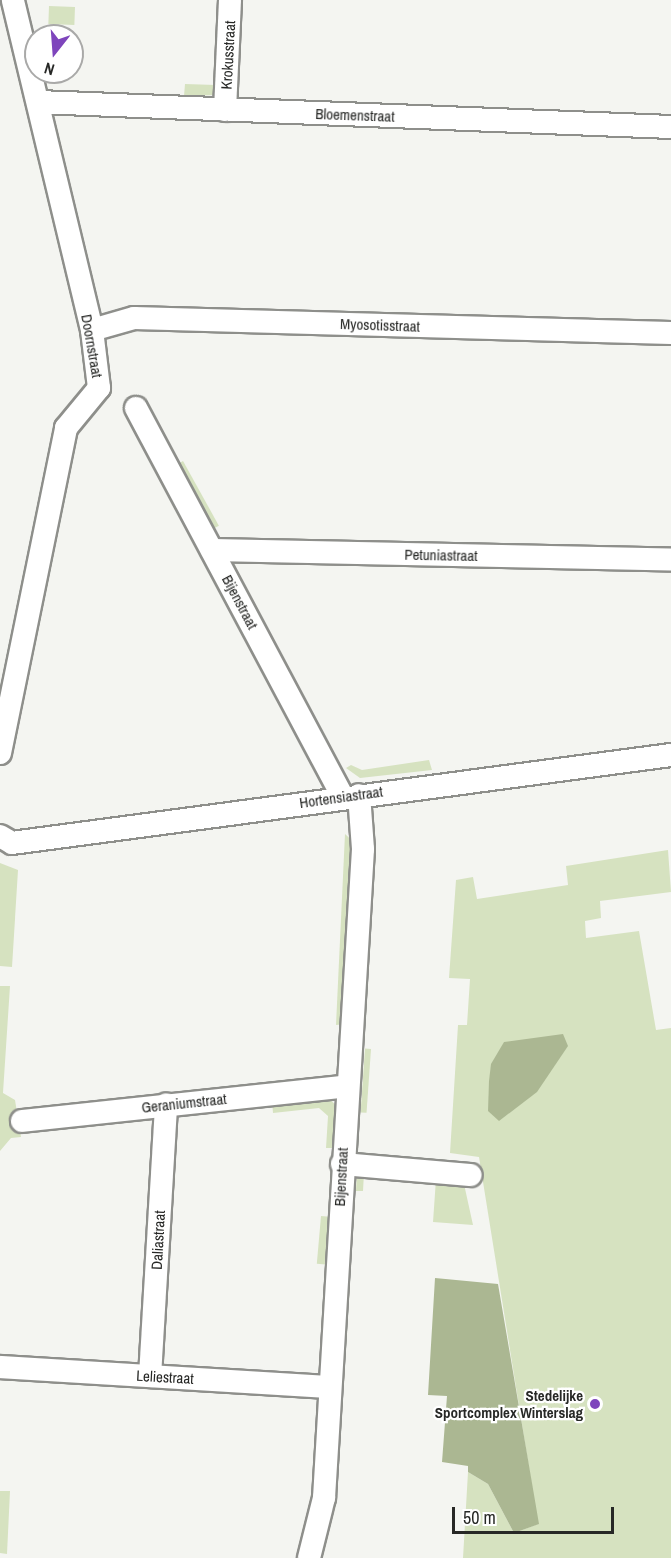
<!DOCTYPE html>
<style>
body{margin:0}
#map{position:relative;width:671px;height:1558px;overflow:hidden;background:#f4f5f1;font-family:"Archivo Narrow",sans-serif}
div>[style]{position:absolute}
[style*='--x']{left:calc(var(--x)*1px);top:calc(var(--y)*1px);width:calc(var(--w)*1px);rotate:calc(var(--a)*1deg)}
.green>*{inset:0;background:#d6e2c0;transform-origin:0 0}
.forest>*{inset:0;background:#abb792}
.roads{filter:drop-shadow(2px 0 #8e8f8b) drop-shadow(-2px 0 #8e8f8b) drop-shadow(0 2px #8e8f8b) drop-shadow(0 -2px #8e8f8b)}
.street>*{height:22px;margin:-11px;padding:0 11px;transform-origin:11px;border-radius:11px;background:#fff}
.dots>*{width:16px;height:16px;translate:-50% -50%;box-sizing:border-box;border:3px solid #fff;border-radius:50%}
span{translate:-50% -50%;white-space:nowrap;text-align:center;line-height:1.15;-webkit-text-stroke:4.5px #fff;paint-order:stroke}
.street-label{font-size:15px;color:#272826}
.poi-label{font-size:15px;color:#272826;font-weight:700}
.right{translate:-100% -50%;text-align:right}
.north{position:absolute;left:24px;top:24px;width:60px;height:60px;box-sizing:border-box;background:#fff;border:2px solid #a9a9a8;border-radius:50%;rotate:197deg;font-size:16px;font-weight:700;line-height:24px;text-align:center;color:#272826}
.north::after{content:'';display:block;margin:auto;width:21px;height:27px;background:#7e45bc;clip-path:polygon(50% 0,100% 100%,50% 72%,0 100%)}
.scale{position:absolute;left:452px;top:1507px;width:162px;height:27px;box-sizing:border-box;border:3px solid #272826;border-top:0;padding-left:8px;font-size:18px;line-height:21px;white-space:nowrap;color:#272826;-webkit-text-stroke:4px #fff;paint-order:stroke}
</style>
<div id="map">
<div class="green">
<div style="left:49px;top:6px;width:26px;height:18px;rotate:2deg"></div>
<div style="clip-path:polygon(185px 84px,216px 85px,216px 95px,184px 96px)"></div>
<div style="left:183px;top:461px;width:74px;height:8px;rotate:61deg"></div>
<div style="clip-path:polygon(429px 760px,432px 770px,360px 778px,346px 768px,351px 765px,362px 770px)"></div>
<div style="clip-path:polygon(345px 834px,356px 844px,345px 1024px,336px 1025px)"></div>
<div style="clip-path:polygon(668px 850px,671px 892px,600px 901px,601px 918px,585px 921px,586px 938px,639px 931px,656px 1030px,671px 1028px,671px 1558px,463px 1558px,468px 1472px,488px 1484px,514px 1533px,538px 1524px,479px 1157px,450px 1153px,458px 1025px,467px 1025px,470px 979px,449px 978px,456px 880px,473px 877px,477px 899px,568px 885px,566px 866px)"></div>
<div style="clip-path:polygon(0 863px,18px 870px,12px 967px,0 966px)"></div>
<div style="clip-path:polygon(0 986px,10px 986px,3px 1093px,15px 1100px,21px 1137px,11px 1138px,0 1151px)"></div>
<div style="left:371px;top:1049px;width:64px;height:6px;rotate:94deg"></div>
<div style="clip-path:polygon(326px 1096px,338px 1107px,337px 1148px,326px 1148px,328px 1116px,319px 1108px,273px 1113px,272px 1101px)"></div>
<div style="clip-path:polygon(357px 1170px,437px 1177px,464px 1184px,473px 1225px,433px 1222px,436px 1179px,364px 1173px,363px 1191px,356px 1191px)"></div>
<div style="left:321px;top:1216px;width:12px;height:48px;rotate:5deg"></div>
<div style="clip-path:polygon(0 1491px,10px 1491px,7px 1554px,0 1553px)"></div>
</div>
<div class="forest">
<div style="clip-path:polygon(563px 1034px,568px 1046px,537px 1092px,499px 1121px,488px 1111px,489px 1081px,491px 1064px,504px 1042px)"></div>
<div style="clip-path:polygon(435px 1278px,498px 1284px,539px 1524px,514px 1533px,488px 1484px,468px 1472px,468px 1466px,442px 1462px,447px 1396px,428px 1395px)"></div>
</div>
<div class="roads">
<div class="street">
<div style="--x:38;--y:102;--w:633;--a:2.26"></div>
<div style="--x:225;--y:110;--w:110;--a:-87.4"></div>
<div style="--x:92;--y:330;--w:44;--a:-15.9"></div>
<div style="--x:134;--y:318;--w:537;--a:1.6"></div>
<div style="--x:136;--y:408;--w:439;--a:62"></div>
<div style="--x:212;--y:550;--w:459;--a:1.2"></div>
<div style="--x:0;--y:753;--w:332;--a:-78.5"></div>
<div style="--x:66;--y:428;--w:52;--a:-50.5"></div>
<div style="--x:99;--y:388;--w:58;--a:-96.9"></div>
<div style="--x:92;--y:330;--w:339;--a:-103.5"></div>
<div style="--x:0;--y:836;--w:14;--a:30"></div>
<div style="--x:12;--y:843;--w:665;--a:-7.61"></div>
<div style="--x:22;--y:1121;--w:327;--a:-6.1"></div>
<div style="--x:342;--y:1164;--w:129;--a:4.9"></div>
<div style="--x:0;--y:1367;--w:330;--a:3.5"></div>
<div style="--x:150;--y:1376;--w:272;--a:-86.6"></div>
<div style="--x:309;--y:1558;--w:62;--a:-76"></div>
<div style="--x:324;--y:1498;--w:650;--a:-86.56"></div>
<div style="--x:363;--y:849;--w:54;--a:-94.2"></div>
</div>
</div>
<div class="dots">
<div style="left:595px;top:1404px;background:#7e45bc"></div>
</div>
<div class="street-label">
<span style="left:228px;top:55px;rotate:-87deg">Krokusstraat</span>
<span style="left:355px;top:115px;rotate:2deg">Bloemenstraat</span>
<span style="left:380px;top:325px;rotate:2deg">Myosotisstraat</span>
<span style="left:92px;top:346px;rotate:80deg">Doornstraat</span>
<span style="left:441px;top:555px;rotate:1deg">Petuniastraat</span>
<span style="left:240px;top:602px;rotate:62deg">Bijenstraat</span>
<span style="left:341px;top:797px;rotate:-8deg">Hortensiastraat</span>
<span style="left:184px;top:1103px;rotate:-6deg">Geraniumstraat</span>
<span style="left:341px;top:1177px;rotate:-87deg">Bijenstraat</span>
<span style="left:158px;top:1240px;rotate:-87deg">Daliastraat</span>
<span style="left:165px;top:1377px;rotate:3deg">Leliestraat</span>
</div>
<div class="poi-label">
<span class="right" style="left:583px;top:1404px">Stedelijke<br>Sportcomplex Winterslag</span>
</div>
<div class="north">N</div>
<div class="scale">50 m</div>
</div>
